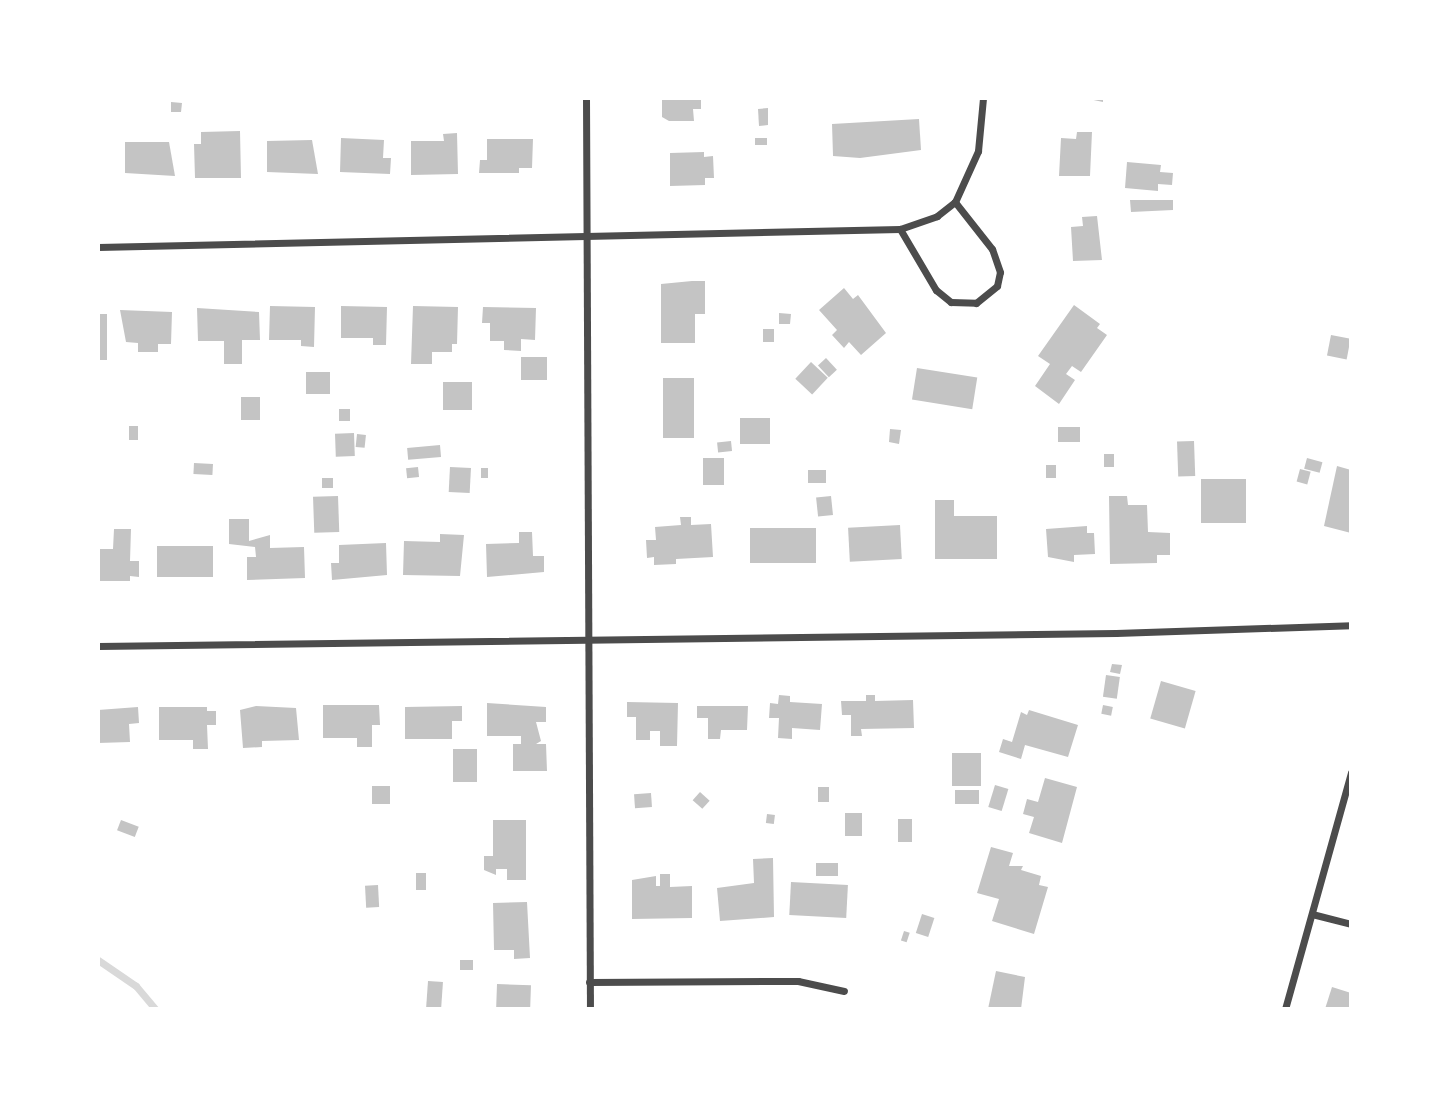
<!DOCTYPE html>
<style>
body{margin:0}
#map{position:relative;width:1449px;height:1107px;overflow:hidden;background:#fff;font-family:"Roboto Serif",serif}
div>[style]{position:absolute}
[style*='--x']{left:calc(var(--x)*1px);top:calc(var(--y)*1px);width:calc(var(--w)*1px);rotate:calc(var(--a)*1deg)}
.stream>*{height:7px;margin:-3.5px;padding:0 3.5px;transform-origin:3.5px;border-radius:3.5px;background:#d9d9d9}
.building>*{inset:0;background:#c4c4c4;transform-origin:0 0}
.minor>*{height:7px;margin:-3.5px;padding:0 3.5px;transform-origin:3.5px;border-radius:3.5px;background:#4c4c4c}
span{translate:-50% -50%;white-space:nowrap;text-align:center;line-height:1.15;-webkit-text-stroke:5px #fff;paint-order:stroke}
.frame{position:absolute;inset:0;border:100px solid #fff;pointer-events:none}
</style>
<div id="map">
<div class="stream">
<div style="--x:98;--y:960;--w:46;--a:34.4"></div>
<div style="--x:136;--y:986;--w:30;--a:50"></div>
</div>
<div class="building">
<div style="clip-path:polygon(662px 98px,701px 98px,701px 109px,693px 109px,694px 121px,669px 121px,662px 117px)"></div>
<div style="clip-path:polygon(1084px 98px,1103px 98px,1103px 102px)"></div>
<div style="clip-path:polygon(171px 102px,182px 103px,181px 112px,171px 112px)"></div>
<div style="clip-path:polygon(768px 108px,768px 125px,759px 126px,758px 109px)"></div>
<div style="clip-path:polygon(919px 119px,921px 150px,860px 158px,833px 156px,832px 124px)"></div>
<div style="clip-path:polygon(240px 131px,241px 178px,195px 178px,194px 144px,201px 144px,201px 132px)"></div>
<div style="clip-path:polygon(1077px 132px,1092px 132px,1090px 176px,1059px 176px,1061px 138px,1076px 139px)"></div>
<div style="clip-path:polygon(457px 133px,458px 174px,411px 175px,411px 141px,444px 141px,443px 134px)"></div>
<div style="clip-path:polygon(341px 138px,384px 140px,383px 158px,391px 158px,390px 174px,340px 172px)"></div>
<div style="left:767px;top:138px;width:7px;height:12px;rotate:90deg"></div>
<div style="clip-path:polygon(487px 139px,533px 139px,532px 168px,519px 168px,519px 173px,479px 173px,480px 160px,487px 160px)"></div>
<div style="clip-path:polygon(312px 140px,318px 174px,267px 172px,267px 141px)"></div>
<div style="clip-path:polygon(125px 142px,169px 142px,175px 176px,125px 173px)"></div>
<div style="clip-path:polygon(704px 152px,704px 157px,713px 156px,714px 178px,705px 178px,705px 185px,670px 186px,670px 153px)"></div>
<div style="clip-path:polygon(1127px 162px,1161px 165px,1160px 172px,1173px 173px,1172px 185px,1158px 184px,1158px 191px,1125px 188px)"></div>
<div style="clip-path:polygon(1130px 200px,1173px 200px,1173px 210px,1131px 212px)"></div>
<div style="clip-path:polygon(1097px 216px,1102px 260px,1073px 261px,1071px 227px,1083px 226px,1082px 217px)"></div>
<div style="clip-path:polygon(692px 281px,705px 281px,705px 314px,695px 314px,695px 343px,661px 343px,661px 284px)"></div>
<div style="clip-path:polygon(844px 288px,853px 299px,858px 295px,886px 333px,861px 355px,849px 342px,844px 348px,832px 335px,837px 330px,819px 310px)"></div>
<div style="clip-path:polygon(1074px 305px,1100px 324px,1097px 328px,1107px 335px,1081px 372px,1072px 366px,1066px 374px,1075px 380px,1059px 404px,1035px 386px,1050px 364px,1038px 356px)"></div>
<div style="clip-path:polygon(270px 306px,315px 307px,314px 347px,301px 346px,301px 340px,269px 340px)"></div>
<div style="clip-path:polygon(341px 306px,387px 307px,386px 345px,373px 345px,373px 338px,341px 338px)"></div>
<div style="clip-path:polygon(413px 306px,458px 307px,457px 344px,452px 344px,452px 352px,432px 352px,432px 364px,411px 364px)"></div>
<div style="clip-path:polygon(483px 307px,536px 308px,535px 340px,521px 339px,521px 351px,504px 350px,504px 341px,490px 341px,490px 323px,482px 323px)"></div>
<div style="clip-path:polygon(197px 308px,259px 312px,260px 340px,242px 340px,242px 364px,224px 364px,224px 341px,198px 341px)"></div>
<div style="clip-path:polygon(120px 310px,172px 312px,171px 344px,158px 344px,158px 352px,138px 352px,138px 343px,126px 342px)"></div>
<div style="clip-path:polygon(779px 313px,791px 314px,790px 324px,779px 324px)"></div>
<div style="left:98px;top:314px;width:9px;height:46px"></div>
<div style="left:763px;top:329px;width:11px;height:13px"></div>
<div style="left:1331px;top:335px;width:20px;height:21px;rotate:11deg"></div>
<div style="left:521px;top:357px;width:26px;height:23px"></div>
<div style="left:826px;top:358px;width:16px;height:11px;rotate:47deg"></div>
<div style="left:811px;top:362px;width:23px;height:23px;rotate:43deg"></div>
<div style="left:917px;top:368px;width:61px;height:32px;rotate:9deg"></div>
<div style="left:306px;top:372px;width:24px;height:22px"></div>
<div style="left:663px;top:378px;width:31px;height:60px"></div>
<div style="left:443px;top:382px;width:29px;height:28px"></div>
<div style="left:241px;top:397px;width:19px;height:23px"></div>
<div style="left:339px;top:409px;width:11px;height:12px"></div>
<div style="left:740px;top:418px;width:30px;height:26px"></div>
<div style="left:129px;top:426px;width:9px;height:14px"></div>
<div style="left:1058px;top:427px;width:22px;height:15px"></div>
<div style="clip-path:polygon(890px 429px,901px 430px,899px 444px,889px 442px)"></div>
<div style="left:354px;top:433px;width:23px;height:19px;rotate:88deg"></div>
<div style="left:357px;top:434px;width:9px;height:13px;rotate:6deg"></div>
<div style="left:731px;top:441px;width:10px;height:14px;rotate:84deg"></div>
<div style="left:1194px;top:441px;width:35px;height:17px;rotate:88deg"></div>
<div style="left:440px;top:445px;width:12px;height:33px;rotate:85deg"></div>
<div style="left:1104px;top:454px;width:10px;height:13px"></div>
<div style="left:703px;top:458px;width:21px;height:27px"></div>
<div style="left:1307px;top:458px;width:16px;height:11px;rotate:15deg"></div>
<div style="left:194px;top:463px;width:19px;height:11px;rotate:3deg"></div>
<div style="left:1046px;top:465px;width:10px;height:13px"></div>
<div style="clip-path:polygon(1337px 466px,1351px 470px,1351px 533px,1324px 526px)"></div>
<div style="left:418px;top:467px;width:10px;height:12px;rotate:84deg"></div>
<div style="left:450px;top:467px;width:21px;height:25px;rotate:3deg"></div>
<div style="left:481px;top:468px;width:7px;height:10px"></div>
<div style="left:1300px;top:469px;width:11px;height:13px;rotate:15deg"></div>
<div style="left:808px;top:470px;width:18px;height:13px"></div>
<div style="left:322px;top:478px;width:11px;height:10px"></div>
<div style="left:1201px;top:479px;width:45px;height:44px"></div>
<div style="left:338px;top:496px;width:36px;height:25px;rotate:88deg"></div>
<div style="left:831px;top:496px;width:19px;height:15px;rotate:84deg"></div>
<div style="clip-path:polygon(1109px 496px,1127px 496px,1128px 505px,1147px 505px,1148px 532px,1170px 533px,1170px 555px,1157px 555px,1157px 563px,1110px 564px)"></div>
<div style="clip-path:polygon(935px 500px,954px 500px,954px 516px,997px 516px,997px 559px,935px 559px)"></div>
<div style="clip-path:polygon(680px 517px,691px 517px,691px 525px,711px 524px,713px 557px,676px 559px,676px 564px,654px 565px,654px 557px,647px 558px,646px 540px,656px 540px,655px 527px,681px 525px)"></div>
<div style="clip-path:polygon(229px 519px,249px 519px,249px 541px,270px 535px,270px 548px,304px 547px,305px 578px,247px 580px,247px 557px,256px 557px,255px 547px,229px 544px)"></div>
<div style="left:900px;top:525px;width:34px;height:52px;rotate:87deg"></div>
<div style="clip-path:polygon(1087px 526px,1087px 533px,1094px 533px,1095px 554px,1074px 555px,1074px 562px,1048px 557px,1046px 529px)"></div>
<div style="left:816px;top:528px;width:35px;height:66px;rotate:90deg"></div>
<div style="clip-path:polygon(114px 529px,131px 529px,130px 561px,139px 561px,139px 577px,130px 576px,130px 581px,98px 581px,98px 549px,113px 549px)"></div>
<div style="clip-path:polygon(519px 532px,532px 532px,533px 556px,544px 556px,544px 572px,487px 577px,486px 544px,519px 543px)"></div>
<div style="clip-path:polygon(440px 534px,464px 535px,460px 576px,403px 575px,404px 541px,440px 542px)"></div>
<div style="clip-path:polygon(386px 543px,387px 575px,332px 580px,331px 563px,339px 563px,339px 545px)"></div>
<div style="left:157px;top:546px;width:56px;height:31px"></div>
<div style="clip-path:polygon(1112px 664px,1122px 665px,1120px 674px,1110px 672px)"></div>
<div style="left:1106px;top:675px;width:14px;height:22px;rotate:8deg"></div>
<div style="left:1161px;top:681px;width:36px;height:39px;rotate:16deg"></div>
<div style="clip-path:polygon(779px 695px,790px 696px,790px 702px,822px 704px,820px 730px,792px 728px,792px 739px,778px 738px,779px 718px,769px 718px,770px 703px,778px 704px)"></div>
<div style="clip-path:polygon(866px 695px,875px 695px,875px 701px,913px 700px,914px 728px,861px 729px,862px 736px,851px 736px,851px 715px,842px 715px,841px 701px,866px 701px)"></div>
<div style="clip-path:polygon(627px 702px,678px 703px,677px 746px,660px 746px,660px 731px,650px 731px,650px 740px,636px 740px,636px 717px,627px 717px)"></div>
<div style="clip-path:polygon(487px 703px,546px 707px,546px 722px,536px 722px,541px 741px,536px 744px,546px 744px,547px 771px,513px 771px,513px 744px,521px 744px,521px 736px,487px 736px)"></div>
<div style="clip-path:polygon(323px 705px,379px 705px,380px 725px,372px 725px,372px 747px,357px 747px,357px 738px,323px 738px)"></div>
<div style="left:1103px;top:705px;width:10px;height:9px;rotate:11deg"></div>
<div style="clip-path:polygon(256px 706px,296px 708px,299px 740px,262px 741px,262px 747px,243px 748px,240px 710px)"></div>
<div style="clip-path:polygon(462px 706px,462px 721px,452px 721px,452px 739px,405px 739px,405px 707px)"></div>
<div style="clip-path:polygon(697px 706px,748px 706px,747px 730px,721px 730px,720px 739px,708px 739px,708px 718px,697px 718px)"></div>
<div style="clip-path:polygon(138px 707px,139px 723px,129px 724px,130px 742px,98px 743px,98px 710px)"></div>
<div style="clip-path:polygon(159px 707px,207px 707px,207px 711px,216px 711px,216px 725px,207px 725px,208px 749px,193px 749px,193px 740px,159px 740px)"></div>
<div style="clip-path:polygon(1029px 710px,1078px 725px,1068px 757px,1025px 745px,1021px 759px,999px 752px,1003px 739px,1012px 742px,1021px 712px,1027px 715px)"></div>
<div style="left:453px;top:749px;width:24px;height:33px"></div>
<div style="left:952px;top:753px;width:29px;height:33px"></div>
<div style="clip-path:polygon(1045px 778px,1077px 787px,1062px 843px,1029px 833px,1034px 817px,1023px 814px,1027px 799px,1038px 802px)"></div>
<div style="left:995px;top:785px;width:14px;height:23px;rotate:17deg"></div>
<div style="left:390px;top:786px;width:18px;height:18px;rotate:90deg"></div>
<div style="left:829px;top:787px;width:15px;height:11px;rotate:90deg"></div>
<div style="left:979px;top:790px;width:14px;height:24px;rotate:90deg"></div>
<div style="left:700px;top:792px;width:13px;height:11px;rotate:42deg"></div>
<div style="left:651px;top:793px;width:14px;height:17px;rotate:86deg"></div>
<div style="left:845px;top:813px;width:17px;height:23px"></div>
<div style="left:767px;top:814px;width:8px;height:9px;rotate:7deg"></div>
<div style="left:898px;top:819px;width:14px;height:23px"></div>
<div style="left:121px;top:820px;width:19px;height:11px;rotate:21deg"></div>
<div style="clip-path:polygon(493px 820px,526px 820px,526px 880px,507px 880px,507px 869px,496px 869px,496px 875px,484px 870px,484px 856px,493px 856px)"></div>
<div style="clip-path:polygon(991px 847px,1013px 853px,1009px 866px,1023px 866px,1021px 870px,1041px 876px,1039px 885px,1048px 887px,1034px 934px,992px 921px,999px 899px,977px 893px)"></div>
<div style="clip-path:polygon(773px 858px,774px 917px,720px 921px,717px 888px,754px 883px,753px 859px)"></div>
<div style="left:838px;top:863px;width:13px;height:22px;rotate:90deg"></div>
<div style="left:416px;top:873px;width:10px;height:17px"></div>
<div style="clip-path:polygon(660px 874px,670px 874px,670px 887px,692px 886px,692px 918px,632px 919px,632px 880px,656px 876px,656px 886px,660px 886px)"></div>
<div style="left:791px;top:882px;width:57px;height:33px;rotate:3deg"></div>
<div style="left:378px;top:885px;width:22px;height:13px;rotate:87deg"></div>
<div style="clip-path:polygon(527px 902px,530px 958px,514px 959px,514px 950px,494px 950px,493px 903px)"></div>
<div style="left:922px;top:914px;width:13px;height:20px;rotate:18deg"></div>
<div style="left:904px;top:931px;width:6px;height:10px;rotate:18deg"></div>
<div style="left:460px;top:960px;width:13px;height:10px"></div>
<div style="clip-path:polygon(996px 971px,1025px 977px,1021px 1009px,988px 1009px)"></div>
<div style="left:428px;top:981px;width:15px;height:28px;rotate:4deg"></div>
<div style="left:497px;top:984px;width:34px;height:25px;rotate:2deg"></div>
<div style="clip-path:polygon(1332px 987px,1351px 993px,1351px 1009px,1325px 1009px)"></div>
</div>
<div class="minor">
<div style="--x:586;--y:98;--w:911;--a:89.75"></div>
<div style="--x:900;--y:229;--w:71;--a:59.5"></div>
<div style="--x:936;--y:290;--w:19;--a:39"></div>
<div style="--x:951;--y:302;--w:25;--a:2"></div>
<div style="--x:976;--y:303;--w:27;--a:-39"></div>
<div style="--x:997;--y:286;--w:14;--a:-78"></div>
<div style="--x:1000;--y:272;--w:24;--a:-109"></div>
<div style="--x:992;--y:249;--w:60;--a:-128.2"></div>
<div style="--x:98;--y:247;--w:802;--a:-1.29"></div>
<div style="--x:900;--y:229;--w:39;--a:-19"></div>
<div style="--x:937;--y:216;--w:23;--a:-38"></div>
<div style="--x:955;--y:202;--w:56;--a:-65.7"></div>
<div style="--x:978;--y:151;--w:53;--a:-84.6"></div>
<div style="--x:98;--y:646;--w:1018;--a:-0.73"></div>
<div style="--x:1116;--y:633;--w:235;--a:-1.9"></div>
<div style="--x:1312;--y:914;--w:40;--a:14.4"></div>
<div style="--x:589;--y:982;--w:209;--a:-0.3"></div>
<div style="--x:798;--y:981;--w:47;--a:12.3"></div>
<div style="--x:1285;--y:1009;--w:246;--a:-74.4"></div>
</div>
<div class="frame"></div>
</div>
